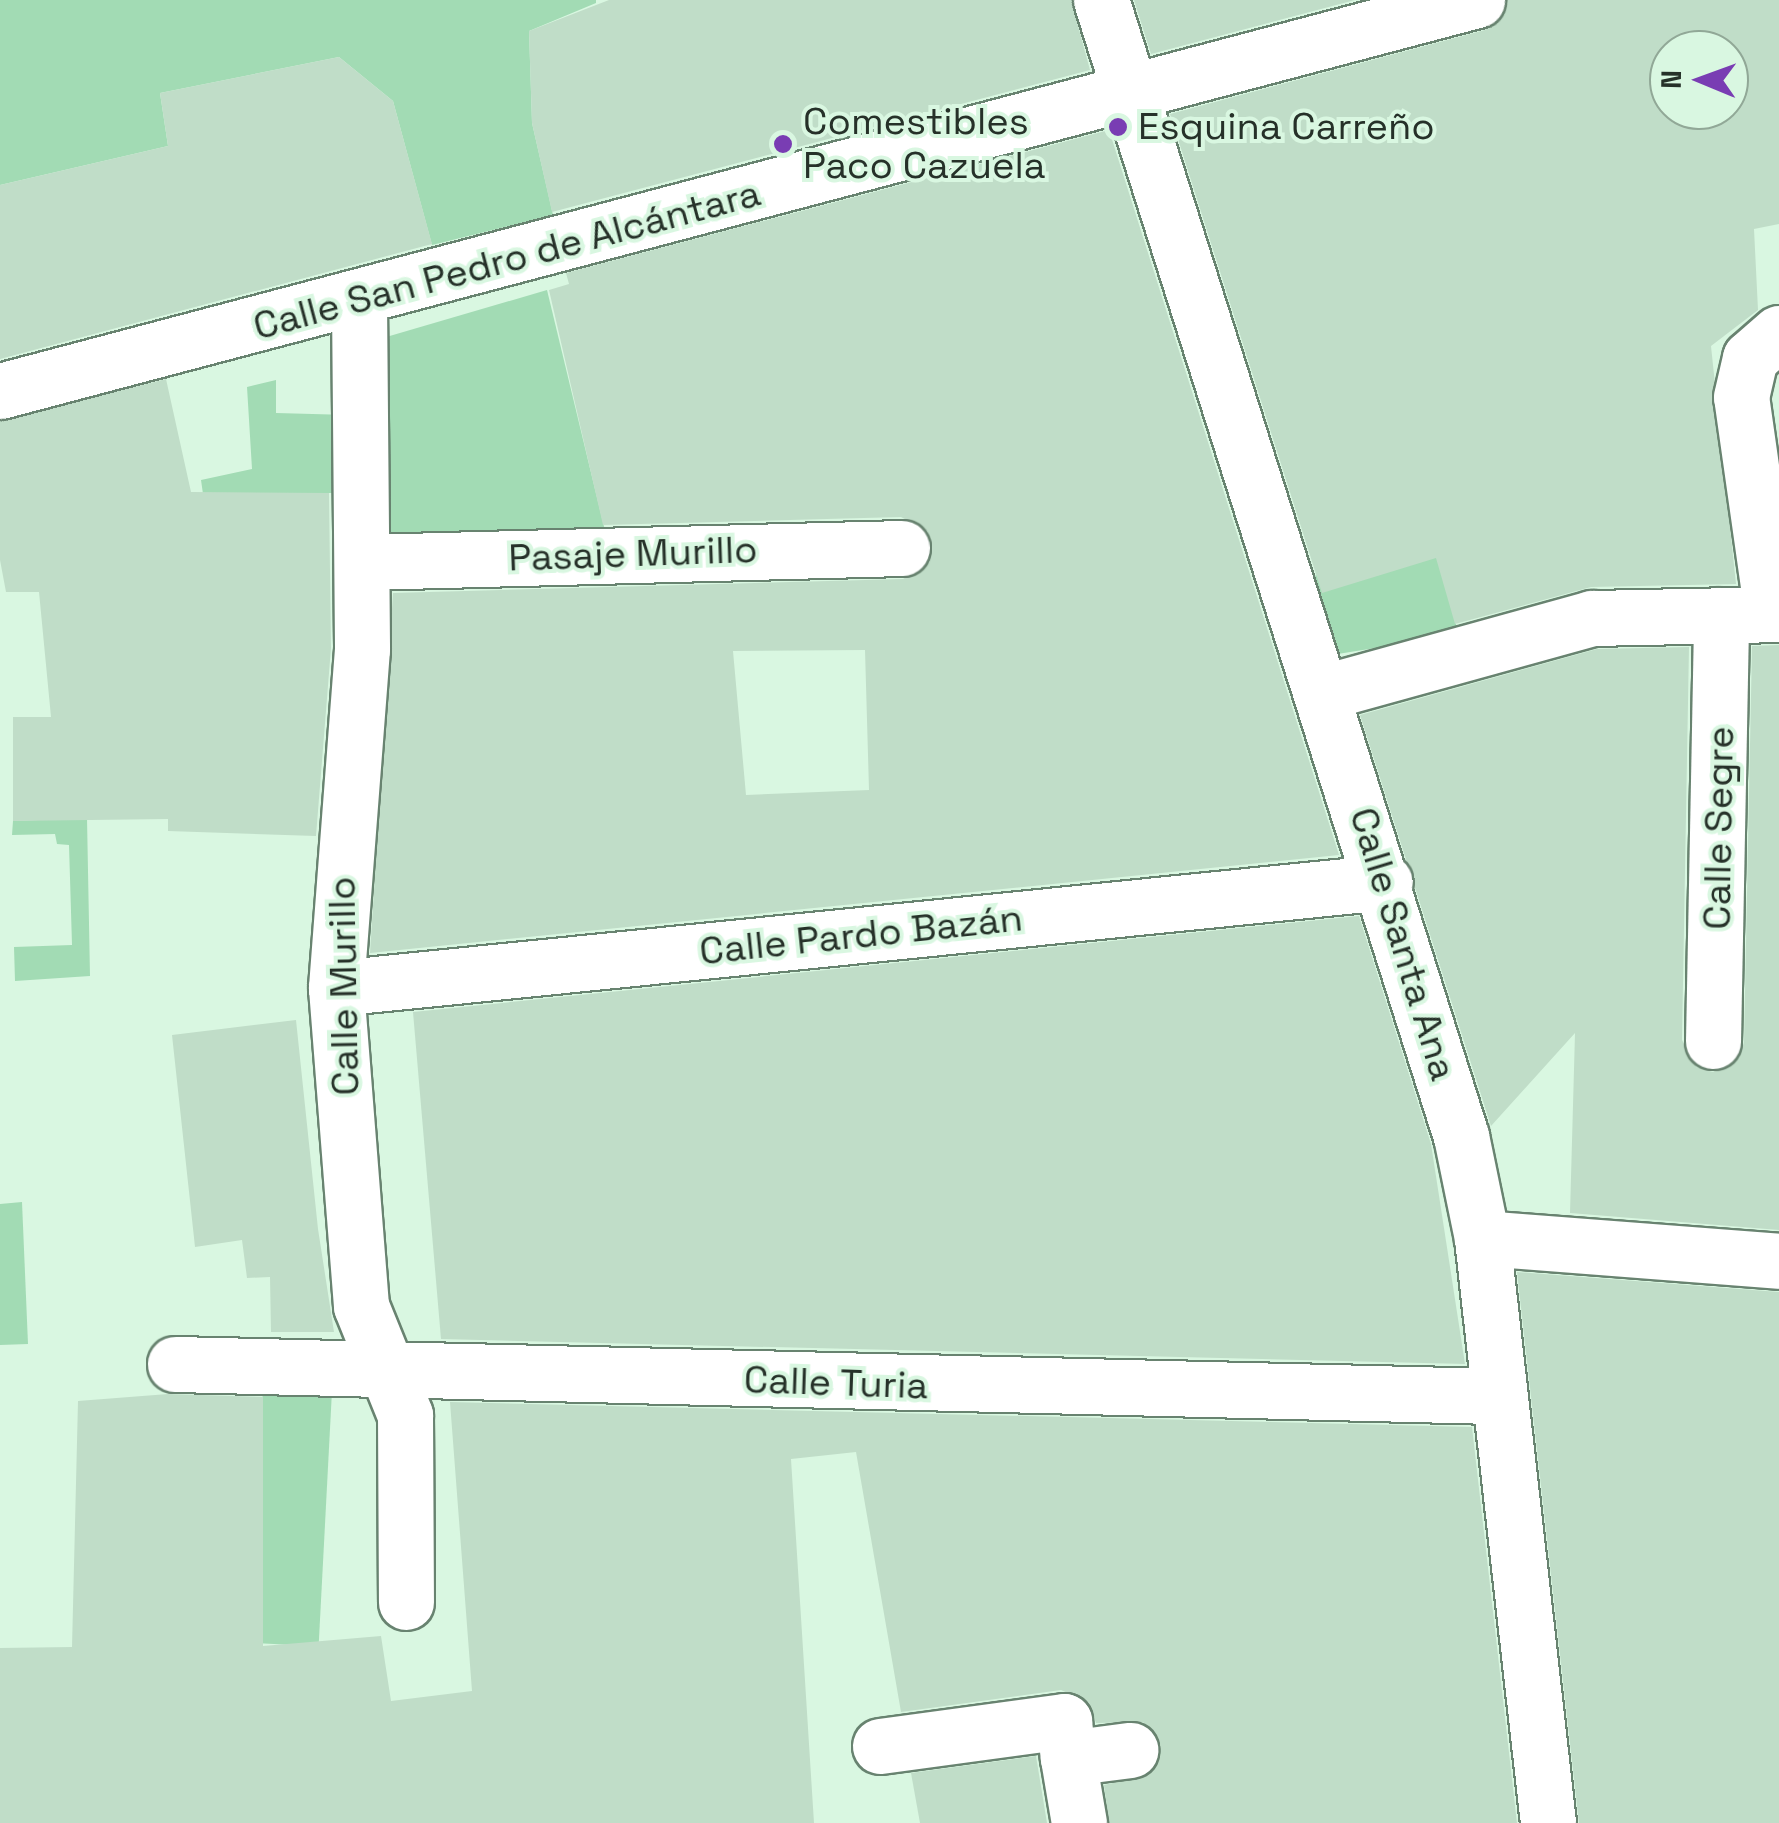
<!DOCTYPE html>
<meta charset="utf-8">
<style>
body{margin:0}
#map{position:relative;width:1779px;height:1823px;overflow:hidden;background:#d9f7e1;font-family:"Space Grotesk",sans-serif}
div>[style]{position:absolute}
[style*='--x']{left:calc(var(--x)*1px);top:calc(var(--y)*1px);width:calc(var(--w)*1px);rotate:calc(var(--a)*1deg)}
.green>*{inset:0;background:#a2dbb4;transform-origin:0 0}
.building>*{inset:0;background:#c0ddc8}
.roads{filter:drop-shadow(2px 0 #688370) drop-shadow(-2px 0 #688370) drop-shadow(0 2px #688370) drop-shadow(0 -2px #688370)}
.minor>*{height:55px;margin:-27.5px;padding:0 27.5px;transform-origin:27.5px;border-radius:27.5px;background:#fff}
.dots>*{width:28px;height:28px;translate:-50% -50%;box-sizing:border-box;border:5px solid #d9f7e1;border-radius:50%}
span{translate:-50% -50%;white-space:nowrap;text-align:center;line-height:1.15;-webkit-text-stroke:8px #d9f7e1;paint-order:stroke}
.poi-label{font-size:38px;color:#263129}
.left{translate:0 -50%;text-align:left}
.street-label{font-size:38px;color:#263129}
.north{position:absolute;left:1649px;top:30px;width:100px;height:100px;box-sizing:border-box;background:#d9f7e1;border:2px solid #91a897;border-radius:50%;rotate:271deg;font-size:28px;font-weight:700;line-height:40px;text-align:center;color:#263129}
.north::after{content:'';display:block;margin:auto;width:35px;height:45px;background:#793db3;clip-path:polygon(50% 0,100% 100%,50% 72%,0 100%)}
</style>
<div id="map">
<div class="green">
<div style="clip-path:polygon(0 0,596px 0,596px 3px,529px 31px,532px 123px,553px 215px,432px 245px,393px 101px,339px 57px,160px 93px,168px 146px,0 185px)"></div>
<div style="clip-path:polygon(547px 290px,607px 539px,379px 546px,376px 340px)"></div>
<div style="clip-path:polygon(276px 380px,276px 413px,349px 415px,347px 493px,278px 493px,210px 543px,201px 480px,252px 469px,247px 387px)"></div>
<div style="left:1445px;top:555px;width:81px;height:136px;rotate:81deg"></div>
<div style="clip-path:polygon(87px 818px,90px 976px,15px 981px,14px 947px,72px 945px,69px 845px,57px 844px,55px 834px,12px 835px,13px 821px)"></div>
<div style="clip-path:polygon(22px 1202px,28px 1344px,0 1345px,0 1204px)"></div>
<div style="left:263px;top:1389px;width:69px;height:254px;rotate:3deg"></div>
</div>
<div class="building">
<div style="clip-path:polygon(609px 0,1071px 0,1090px 70px,552px 212px,532px 123px,529px 31px)"></div>
<div style="clip-path:polygon(1134px 0,1355px 0,1151px 54px)"></div>
<div style="clip-path:polygon(evenodd,1507px 0,1779px 0,1779px 224px,1754px 229px,1758px 310px,1711px 346px,1736px 584px,1591px 587px,1455px 624px,1436px 558px,1322px 593px,1170px 114px,1485px 30px,1507px 0,1669px 50px,1729px 50px,1729px 110px,1669px 110px,1669px 50px)"></div>
<div style="clip-path:polygon(339px 57px,393px 101px,432px 244px,0 359px,0 185px,168px 146px,160px 93px)"></div>
<div style="clip-path:polygon(evenodd,1109px 130px,1339px 855px,370px 953px,393px 593px,903px 579px,930px 562px,928px 531px,901px 517px,603px 525px,549px 290px,569px 284px,566px 273px,1109px 130px,865px 650px,869px 790px,746px 795px,733px 651px,865px 650px)"></div>
<div style="clip-path:polygon(166px 379px,191px 492px,329px 493px,331px 648px,316px 836px,168px 831px,168px 819px,13px 821px,13px 717px,51px 717px,39px 592px,6px 592px,0 560px,0 421px)"></div>
<div style="clip-path:polygon(1779px 645px,1779px 1230px,1570px 1213px,1575px 1033px,1491px 1126px,1360px 715px,1597px 649px,1689px 647px,1682px 1040px,1696px 1067px,1713px 1072px,1739px 1058px,1744px 1042px,1752px 646px)"></div>
<div style="clip-path:polygon(1359px 916px,1431px 1144px,1465px 1364px,441px 1339px,413px 1012px)"></div>
<div style="clip-path:polygon(296px 1020px,318px 1229px,334px 1332px,271px 1332px,270px 1277px,247px 1278px,242px 1240px,195px 1247px,172px 1035px)"></div>
<div style="clip-path:polygon(1517px 1272px,1779px 1292px,1779px 1823px,1579px 1823px)"></div>
<div style="clip-path:polygon(168px 1394px,263px 1397px,263px 1646px,381px 1636px,391px 1701px,472px 1691px,450px 1402px,1472px 1427px,1517px 1823px,1109px 1823px,1104px 1785px,1148px 1775px,1159px 1761px,1161px 1745px,1143px 1722px,1096px 1723px,1088px 1702px,1061px 1690px,901px 1712px,856px 1452px,791px 1459px,814px 1823px,0 1823px,0 1648px,72px 1647px,78px 1401px)"></div>
<div style="clip-path:polygon(1036px 1756px,1047px 1823px,920px 1823px,911px 1773px)"></div>
</div>
<div class="roads">
<div class="minor">
<div style="--x:1101;--y:0;--w:1192;--a:72.42"></div>
<div style="--x:1461;--y:1136;--w:104;--a:78.4"></div>
<div style="--x:1482;--y:1238;--w:589;--a:83.56"></div>
<div style="--x:359;--y:301;--w:348;--a:89.5"></div>
<div style="--x:362;--y:649;--w:340;--a:94.4"></div>
<div style="--x:336;--y:988;--w:319;--a:85.5"></div>
<div style="--x:361;--y:1306;--w:118;--a:68"></div>
<div style="--x:405;--y:1415;--w:187;--a:89.7"></div>
<div style="--x:0;--y:391;--w:1528;--a:-14.83"></div>
<div style="--x:365;--y:562;--w:537;--a:-1.49"></div>
<div style="--x:1772;--y:614;--w:219;--a:-98.1"></div>
<div style="--x:1741;--y:397;--w:40;--a:-77"></div>
<div style="--x:1750;--y:358;--w:38;--a:-41"></div>
<div style="--x:1325;--y:692;--w:277;--a:-15.5"></div>
<div style="--x:1592;--y:618;--w:187;--a:-1.2"></div>
<div style="--x:336;--y:988;--w:1054;--a:-5.77"></div>
<div style="--x:1713;--y:1041;--w:426;--a:-88.9"></div>
<div style="--x:1482;--y:1238;--w:298;--a:4.4"></div>
<div style="--x:175;--y:1364;--w:1323;--a:1.39"></div>
<div style="--x:880;--y:1746;--w:186;--a:-7.7"></div>
<div style="--x:1064;--y:1721;--w:37;--a:84"></div>
<div style="--x:1068;--y:1758;--w:63;--a:-7.4"></div>
<div style="--x:1068;--y:1758;--w:66;--a:80.4"></div>
</div>
</div>
<div class="dots">
<div style="left:1118px;top:127px;background:#793db3"></div>
<div style="left:783px;top:144px;background:#793db3"></div>
</div>
<div class="poi-label">
<span class="left" style="left:803px;top:144px">Comestibles<br>Paco Cazuela</span>
<span class="left" style="left:1138px;top:127px">Esquina Carreño</span>
</div>
<div class="street-label">
<span style="left:507px;top:260px;rotate:-15deg">Calle San Pedro de Alcántara</span>
<span style="left:633px;top:554px;rotate:-2deg">Pasaje Murillo</span>
<span style="left:1719px;top:828px;rotate:-89deg">Calle Segre</span>
<span style="left:861px;top:935px;rotate:-6deg">Calle Pardo Bazán</span>
<span style="left:1403px;top:944px;rotate:73deg">Calle Santa Ana</span>
<span style="left:344px;top:986px;rotate:-91deg">Calle Murillo</span>
<span style="left:836px;top:1383px;rotate:2deg">Calle Turia</span>
</div>
<div class="north">N</div>
</div>
